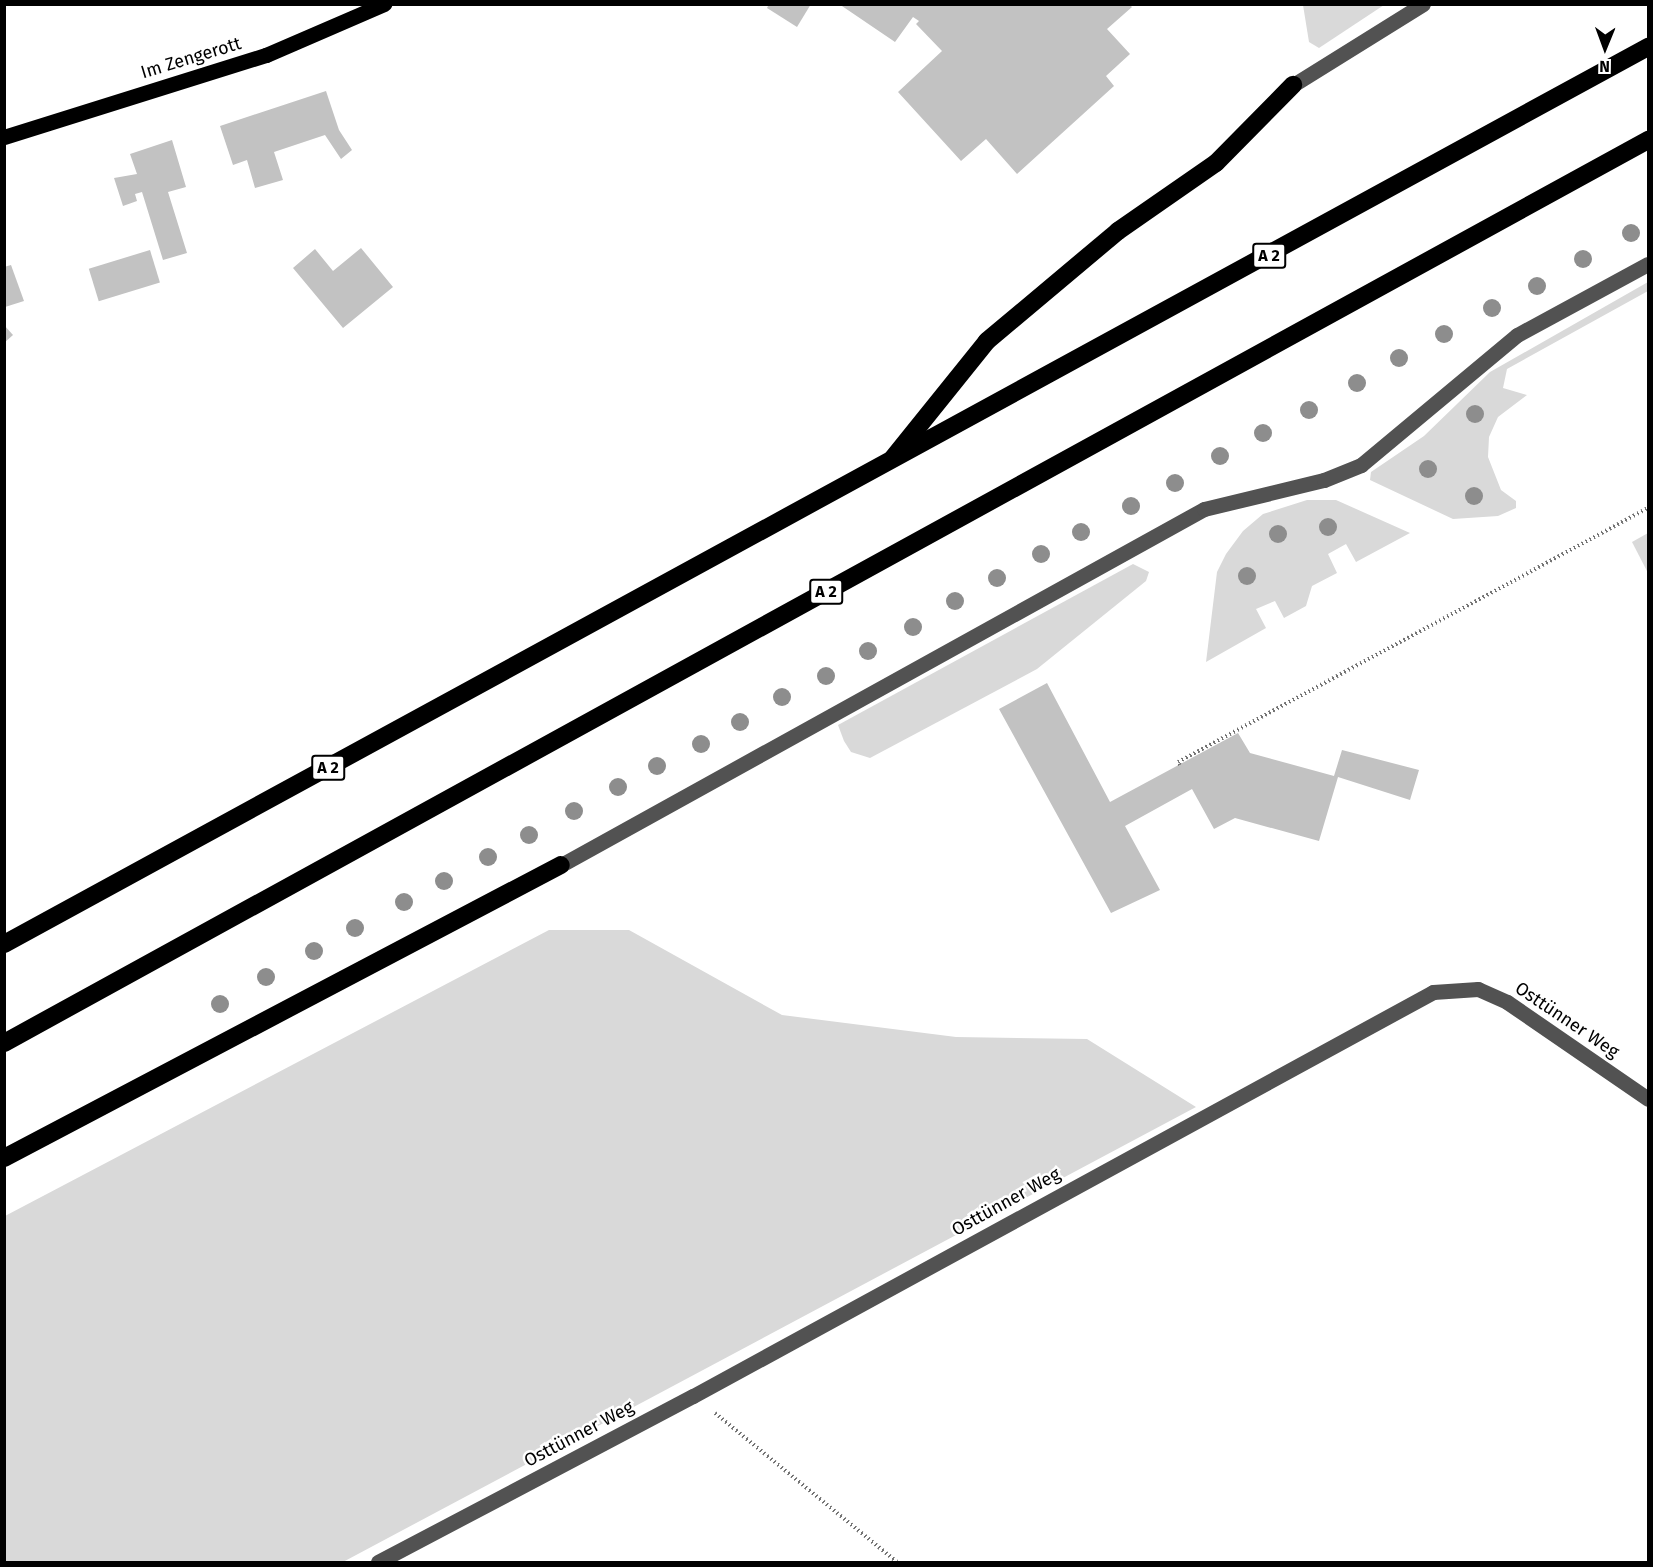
<!DOCTYPE html>
<meta charset="utf-8">
<style>
body{margin:0}
#map{position:relative;width:1653px;height:1567px;overflow:hidden;background:#fff;font-family:"Fira Sans",sans-serif}
div>[style]{position:absolute}
[style*='--x']{left:calc(var(--x)*1px);top:calc(var(--y)*1px);width:calc(var(--w)*1px);rotate:calc(var(--a)*1deg)}
.green>*{inset:0;background:#d9d9d9}
.building>*{inset:0;background:#c2c2c2;transform-origin:0 0}
.path>*{height:4px;margin-top:-2px;transform-origin:0;background:repeating-linear-gradient(90deg,#747474 0 1.5px,transparent 0 4.5px)}
.minor>*{height:15px;margin:-7.5px;padding:0 7.5px;transform-origin:7.5px;border-radius:7.5px;background:#525252}
.major>*{height:15px;margin:-7.5px;padding:0 7.5px;transform-origin:7.5px;border-radius:7.5px;background:#000}
.highway>*{height:18px;margin:-9px;padding:0 9px;transform-origin:9px;border-radius:9px;background:#000}
.trees>*{width:18px;height:18px;margin:-9px;border-radius:50%;background:#8d8d8d}
span{translate:-50% -50%;white-space:nowrap;text-align:center;line-height:1.15;-webkit-text-stroke:5px #fff;paint-order:stroke}
.shield-label span{padding:2px 4px;background:#fff;border:2px solid;border-radius:4px;-webkit-text-stroke-width:0}
.shield-label{font-size:16px;color:#000;font-weight:700}
.street-label{font-size:18px;color:#000}
.frame{position:absolute;inset:0;border:6px solid #000;pointer-events:none}
.north{position:absolute;left:1575px;top:18px;width:60px;height:60px;-webkit-text-stroke:4px #fff;paint-order:stroke;rotate:181deg;font-size:16px;font-weight:700;line-height:24px;text-align:center;color:#000}
.north::after{content:'';display:block;margin:auto;width:21px;height:27px;background:#000;clip-path:polygon(50% 0,100% 100%,50% 72%,0 100%)}
</style>
<div id="map">
<div class="green">
<div style="clip-path:polygon(1303px 5px,1303px 4px,1384px 5px,1319px 48px,1309px 42px)"></div>
<div style="clip-path:polygon(1648px 282px,1648px 291px,1507px 369px,1503px 388px,1527px 395px,1498px 417px,1489px 437px,1488px 457px,1501px 490px,1516px 501px,1516px 508px,1498px 516px,1453px 519px,1370px 480px,1371px 472px,1424px 436px,1490px 372px)"></div>
<div style="clip-path:polygon(1307px 500px,1336px 500px,1410px 533px,1356px 562px,1346px 544px,1328px 554px,1337px 573px,1312px 586px,1306px 606px,1284px 618px,1275px 601px,1256px 609px,1266px 628px,1206px 662px,1217px 572px,1226px 554px,1243px 531px,1263px 514px)"></div>
<div style="clip-path:polygon(1648px 533px,1648px 573px,1632px 542px)"></div>
<div style="clip-path:polygon(1133px 564px,1149px 572px,1146px 581px,1037px 669px,870px 758px,851px 752px,844px 741px,838px 725px)"></div>
<div style="clip-path:polygon(549px 930px,629px 930px,782px 1015px,956px 1037px,1087px 1039px,1196px 1107px,343px 1562px,5px 1562px,5px 1216px)"></div>
</div>
<div class="building">
<div style="clip-path:polygon(769px 4px,811px 4px,797px 27px,767px 8px)"></div>
<div style="clip-path:polygon(839px 4px,1129px 4px,1132px 7px,1107px 29px,1130px 54px,1106px 76px,1114px 86px,1017px 174px,986px 139px,961px 161px,898px 92px,942px 51px,916px 24px,919px 21px,913px 17px,895px 42px)"></div>
<div style="clip-path:polygon(326px 91px,339px 130px,352px 150px,341px 159px,325px 135px,274px 152px,283px 180px,255px 188px,247px 160px,233px 165px,220px 126px)"></div>
<div style="clip-path:polygon(172px 140px,186px 187px,168px 192px,187px 253px,163px 260px,142px 192px,135px 194px,137px 201px,123px 206px,114px 178px,137px 174px,130px 154px)"></div>
<div style="clip-path:polygon(361px 248px,393px 287px,343px 328px,293px 268px,315px 249px,333px 271px)"></div>
<div style="left:150px;top:250px;width:34px;height:64px;rotate:73deg"></div>
<div style="clip-path:polygon(11px 265px,24px 301px,5px 307px,4px 267px)"></div>
<div style="clip-path:polygon(4px 325px,13px 335px,4px 343px)"></div>
<div style="clip-path:polygon(1047px 683px,1110px 802px,1238px 733px,1250px 753px,1334px 776px,1342px 750px,1419px 770px,1410px 800px,1338px 777px,1319px 841px,1235px 818px,1214px 829px,1192px 789px,1125px 826px,1160px 890px,1111px 913px,999px 709px)"></div>
</div>
<div class="path">
<div style="--x:1180;--y:765;--w:4;--a:-124"></div>
<div style="--x:1178;--y:762;--w:534;--a:-28.39"></div>
<div style="--x:715;--y:1413;--w:235;--a:39.3"></div>
</div>
<div class="minor">
<div style="--x:1293;--y:85;--w:153;--a:-31.9"></div>
<div style="--x:561;--y:865;--w:735;--a:-28.97"></div>
<div style="--x:1204;--y:509;--w:123;--a:-13.6"></div>
<div style="--x:1324;--y:480;--w:40;--a:-22"></div>
<div style="--x:1361;--y:465;--w:203;--a:-39.8"></div>
<div style="--x:1517;--y:335;--w:149;--a:-28.5"></div>
<div style="--x:378;--y:1562;--w:356;--a:-27.8"></div>
<div style="--x:693;--y:1396;--w:843;--a:-28.63"></div>
<div style="--x:1433;--y:992;--w:45;--a:-3.8"></div>
<div style="--x:1478;--y:989;--w:32;--a:24"></div>
<div style="--x:1507;--y:1002;--w:171;--a:34.5"></div>
</div>
<div class="major">
<div style="--x:4;--y:137;--w:275;--a:-17.4"></div>
<div style="--x:266;--y:55;--w:129;--a:-23.4"></div>
</div>
<div class="highway">
<div style="--x:893;--y:458;--w:150;--a:-51.2"></div>
<div style="--x:987;--y:341;--w:171;--a:-40"></div>
<div style="--x:1118;--y:231;--w:119;--a:-34.8"></div>
<div style="--x:1216;--y:163;--w:110;--a:-45.4"></div>
<div style="--x:4;--y:944;--w:1873;--a:-28.62"></div>
<div style="--x:4;--y:1043;--w:1876;--a:-28.78"></div>
<div style="--x:4;--y:1158;--w:629;--a:-27.75"></div>
</div>
<div class="trees">
<div style="left:1631px;top:233px"></div>
<div style="left:1583px;top:259px"></div>
<div style="left:1537px;top:286px"></div>
<div style="left:1492px;top:308px"></div>
<div style="left:1444px;top:334px"></div>
<div style="left:1399px;top:358px"></div>
<div style="left:1357px;top:383px"></div>
<div style="left:1309px;top:410px"></div>
<div style="left:1475px;top:414px"></div>
<div style="left:1263px;top:433px"></div>
<div style="left:1220px;top:456px"></div>
<div style="left:1428px;top:469px"></div>
<div style="left:1175px;top:483px"></div>
<div style="left:1474px;top:496px"></div>
<div style="left:1131px;top:506px"></div>
<div style="left:1328px;top:527px"></div>
<div style="left:1081px;top:532px"></div>
<div style="left:1278px;top:534px"></div>
<div style="left:1041px;top:554px"></div>
<div style="left:1247px;top:576px"></div>
<div style="left:997px;top:578px"></div>
<div style="left:955px;top:601px"></div>
<div style="left:913px;top:627px"></div>
<div style="left:868px;top:651px"></div>
<div style="left:826px;top:676px"></div>
<div style="left:782px;top:697px"></div>
<div style="left:740px;top:722px"></div>
<div style="left:701px;top:744px"></div>
<div style="left:657px;top:766px"></div>
<div style="left:618px;top:787px"></div>
<div style="left:574px;top:811px"></div>
<div style="left:529px;top:835px"></div>
<div style="left:488px;top:857px"></div>
<div style="left:444px;top:881px"></div>
<div style="left:404px;top:902px"></div>
<div style="left:355px;top:928px"></div>
<div style="left:314px;top:951px"></div>
<div style="left:266px;top:977px"></div>
<div style="left:220px;top:1004px"></div>
</div>
<div class="shield-label">
<span style="left:1269px;top:256px">A 2</span>
<span style="left:826px;top:592px">A 2</span>
<span style="left:328px;top:768px">A 2</span>
</div>
<div class="street-label">
<span style="left:191px;top:58px;rotate:-17deg">Im Zengerott</span>
<span style="left:1567px;top:1020px;rotate:34deg">Osttünner Weg</span>
<span style="left:1006px;top:1202px;rotate:-29deg">Osttünner Weg</span>
<span style="left:579px;top:1434px;rotate:-28deg">Osttünner Weg</span>
</div>
<div class="frame"></div>
<div class="north">N</div>
</div>
